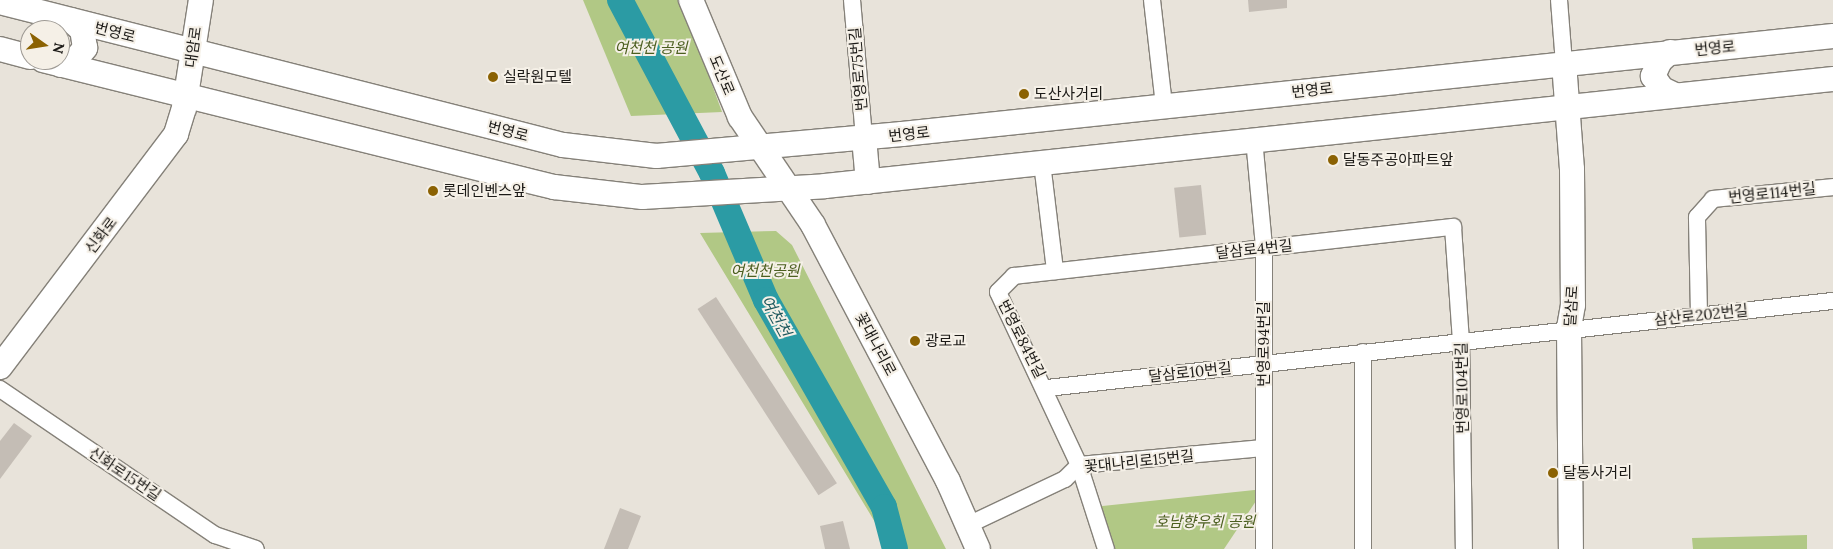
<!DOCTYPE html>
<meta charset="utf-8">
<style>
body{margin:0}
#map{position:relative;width:1833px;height:549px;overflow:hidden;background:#e8e3da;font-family:Lora,"Noto Sans KR",serif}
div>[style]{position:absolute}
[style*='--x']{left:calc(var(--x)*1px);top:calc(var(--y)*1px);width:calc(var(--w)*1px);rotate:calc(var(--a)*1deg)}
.green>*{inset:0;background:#b1c885}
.river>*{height:26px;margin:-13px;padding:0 13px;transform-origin:13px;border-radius:13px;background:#2b9ba4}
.building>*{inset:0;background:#c4bdb5;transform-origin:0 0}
.roads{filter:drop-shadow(1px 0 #858179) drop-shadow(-1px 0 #858179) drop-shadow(0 1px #858179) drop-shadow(0 -1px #858179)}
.street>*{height:16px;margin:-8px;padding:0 8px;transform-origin:8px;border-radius:8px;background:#fff}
.secondary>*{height:24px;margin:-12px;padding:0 12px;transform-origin:12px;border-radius:12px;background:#fff}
.dots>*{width:14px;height:14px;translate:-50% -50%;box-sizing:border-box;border:2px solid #f5f0e7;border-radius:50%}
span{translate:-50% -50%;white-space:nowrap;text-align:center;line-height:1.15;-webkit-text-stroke:4px #f5f0e7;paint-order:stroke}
.street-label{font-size:15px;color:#1c1a17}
.park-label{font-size:15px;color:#4c5f20;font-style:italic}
.poi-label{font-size:15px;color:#1c1a17}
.left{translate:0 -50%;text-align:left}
.water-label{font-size:16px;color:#1d585d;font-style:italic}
.north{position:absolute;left:20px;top:20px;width:50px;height:50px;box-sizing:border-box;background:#f5f0e7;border:1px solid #9e9a94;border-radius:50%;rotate:103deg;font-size:14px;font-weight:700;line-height:20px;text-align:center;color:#1c1a17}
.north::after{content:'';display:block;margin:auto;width:18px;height:22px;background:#8b6203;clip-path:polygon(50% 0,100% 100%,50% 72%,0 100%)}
</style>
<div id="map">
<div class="green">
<div style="clip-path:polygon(583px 0,681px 0,722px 112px,631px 116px)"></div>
<div style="clip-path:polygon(776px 231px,792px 245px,946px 549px,887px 549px,887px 542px,700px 233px)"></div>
<div style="clip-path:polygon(1264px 489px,1224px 549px,1105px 549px,1093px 507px)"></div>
<div style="clip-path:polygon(1807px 535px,1807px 549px,1693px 549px,1692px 538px)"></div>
</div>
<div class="river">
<div style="--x:620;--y:0;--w:196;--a:62"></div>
<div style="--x:712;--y:173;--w:138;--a:67"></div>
<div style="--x:766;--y:300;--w:238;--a:60.3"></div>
<div style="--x:884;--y:507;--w:43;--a:75.3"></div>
</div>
<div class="building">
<div style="clip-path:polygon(1248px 0,1287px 0,1287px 8px,1249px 12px)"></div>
<div style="left:1201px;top:185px;width:50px;height:27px;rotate:84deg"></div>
<div style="left:716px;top:297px;width:222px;height:22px;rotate:57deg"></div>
<div style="clip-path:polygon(14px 423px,32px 436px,0 479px,0 441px)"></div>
<div style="clip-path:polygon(620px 508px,641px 516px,628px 549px,604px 549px)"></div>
<div style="clip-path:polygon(843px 521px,850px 549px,825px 549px,820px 526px)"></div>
</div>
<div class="roads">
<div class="street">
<div style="--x:852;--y:0;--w:139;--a:85"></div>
<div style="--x:1152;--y:0;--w:107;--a:83.5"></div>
<div style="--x:1559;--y:0;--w:63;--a:85.5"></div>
<div style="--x:1254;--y:139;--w:108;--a:84.7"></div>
<div style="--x:1264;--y:247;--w:302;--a:90"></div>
<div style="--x:1042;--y:163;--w:109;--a:83.1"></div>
<div style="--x:1699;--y:315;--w:98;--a:-91.2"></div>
<div style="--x:1697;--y:217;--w:24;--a:-48"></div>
<div style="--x:1713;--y:199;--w:121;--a:-5.7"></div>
<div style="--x:1047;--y:388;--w:791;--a:-6.32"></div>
<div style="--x:0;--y:389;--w:260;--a:34.2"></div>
<div style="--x:215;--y:535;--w:43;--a:18.9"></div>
<div style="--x:968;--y:525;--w:107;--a:-25.4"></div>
<div style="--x:1065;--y:479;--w:20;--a:-45"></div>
<div style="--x:1079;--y:465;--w:185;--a:-5.3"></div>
<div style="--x:1106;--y:549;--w:88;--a:-107.8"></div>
<div style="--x:1079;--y:465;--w:191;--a:-115.1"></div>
<div style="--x:998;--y:292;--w:23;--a:-45"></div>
<div style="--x:1014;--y:276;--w:442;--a:-6.4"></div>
<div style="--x:1453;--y:227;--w:114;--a:86"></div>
<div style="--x:1461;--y:341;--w:208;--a:89.2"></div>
<div style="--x:1363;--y:549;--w:197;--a:-90"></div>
</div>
<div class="secondary">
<div style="--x:691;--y:0;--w:127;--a:67.3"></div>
<div style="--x:740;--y:117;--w:130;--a:55.9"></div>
<div style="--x:813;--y:225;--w:289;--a:62.2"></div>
<div style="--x:948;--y:481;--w:74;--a:66.2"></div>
<div style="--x:0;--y:2;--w:581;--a:14.25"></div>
<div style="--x:563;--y:145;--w:94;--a:6.7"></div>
<div style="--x:656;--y:156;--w:247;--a:-5.1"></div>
<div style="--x:902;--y:134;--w:936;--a:-6.01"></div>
<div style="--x:0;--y:49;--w:31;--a:15"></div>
<div style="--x:1670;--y:52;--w:13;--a:138"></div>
<div style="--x:1660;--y:61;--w:17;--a:115"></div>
<div style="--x:1653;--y:76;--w:16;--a:55"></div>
<div style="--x:1662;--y:89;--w:14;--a:25"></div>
<div style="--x:43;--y:60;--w:527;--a:13.96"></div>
<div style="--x:554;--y:187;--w:89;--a:6.5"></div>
<div style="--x:642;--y:197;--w:183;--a:-3.4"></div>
<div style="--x:825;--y:186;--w:1014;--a:-6.06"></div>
<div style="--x:1564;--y:63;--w:106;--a:85.7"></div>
<div style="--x:1572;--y:169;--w:136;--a:89.6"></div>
<div style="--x:1573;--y:305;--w:23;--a:100"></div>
<div style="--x:1569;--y:328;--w:221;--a:89.5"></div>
<div style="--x:61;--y:65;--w:15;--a:-20"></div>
<div style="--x:75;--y:60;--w:16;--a:-50"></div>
<div style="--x:85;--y:48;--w:18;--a:-99"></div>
<div style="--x:82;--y:30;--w:15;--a:-138"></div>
<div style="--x:864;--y:138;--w:44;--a:84.8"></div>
<div style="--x:0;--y:367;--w:292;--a:-52.9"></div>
<div style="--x:176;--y:134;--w:27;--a:-73"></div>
<div style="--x:184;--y:108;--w:109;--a:-81.1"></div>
</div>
</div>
<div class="dots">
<div style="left:493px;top:77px;background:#8b6203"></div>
<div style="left:1024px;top:94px;background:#8b6203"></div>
<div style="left:1333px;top:160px;background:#8b6203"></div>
<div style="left:433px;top:191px;background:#8b6203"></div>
<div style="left:915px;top:341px;background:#8b6203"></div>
<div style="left:1553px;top:473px;background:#8b6203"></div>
</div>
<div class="street-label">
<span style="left:115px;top:32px;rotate:14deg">번영로</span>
<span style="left:193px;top:47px;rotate:-82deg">대암로</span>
<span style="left:1715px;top:48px;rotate:-6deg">번영로</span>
<span style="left:858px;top:69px;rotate:-95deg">번영로75번길</span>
<span style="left:722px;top:75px;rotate:67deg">도산로</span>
<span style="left:1312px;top:90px;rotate:-6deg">번영로</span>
<span style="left:508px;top:131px;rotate:14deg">번영로</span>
<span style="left:909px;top:134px;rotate:-6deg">번영로</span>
<span style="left:1772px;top:193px;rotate:-6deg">번영로114번길</span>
<span style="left:101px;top:235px;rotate:-53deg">신화로</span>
<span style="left:1254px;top:249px;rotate:-6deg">달삼로4번길</span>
<span style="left:1571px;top:306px;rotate:-86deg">달삼로</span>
<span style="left:1701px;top:315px;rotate:-6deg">삼산로202번길</span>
<span style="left:1022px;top:339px;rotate:63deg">번영로84번길</span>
<span style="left:876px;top:344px;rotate:62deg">꽃대나리로</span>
<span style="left:1264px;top:344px;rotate:-90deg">번영로94번길</span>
<span style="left:1190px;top:372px;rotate:-6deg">달삼로10번길</span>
<span style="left:1462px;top:388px;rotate:-91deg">번영로104번길</span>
<span style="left:1139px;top:461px;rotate:-6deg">꽃대나리로15번길</span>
<span style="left:125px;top:474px;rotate:34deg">신화로15번길</span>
</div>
<div class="park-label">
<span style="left:651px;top:48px">여천천 공원</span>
<span style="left:765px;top:271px">여천천공원</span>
<span style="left:1205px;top:522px">호남향우회 공원</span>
</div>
<div class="poi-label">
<span class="left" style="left:503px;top:77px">실락원모텔</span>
<span class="left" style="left:1034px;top:94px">도산사거리</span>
<span class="left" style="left:1343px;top:160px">달동주공아파트앞</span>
<span class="left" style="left:443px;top:191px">롯데인벤스앞</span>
<span class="left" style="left:925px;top:341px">광로교</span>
<span class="left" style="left:1563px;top:473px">달동사거리</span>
</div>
<div class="water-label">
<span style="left:776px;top:316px;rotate:61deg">여천천</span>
</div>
<div class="north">N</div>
</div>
